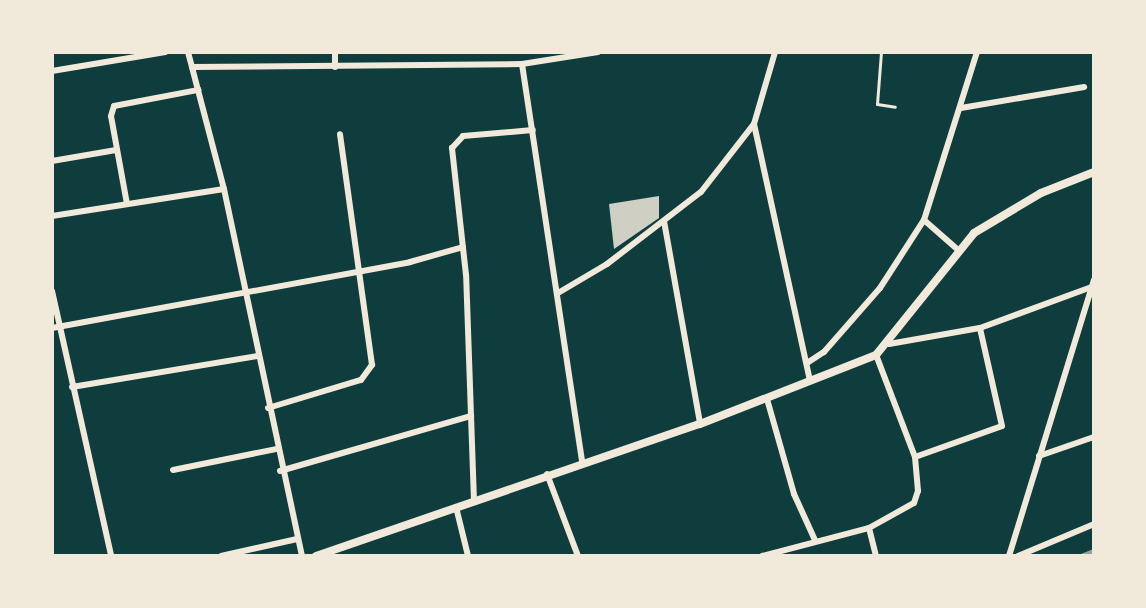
<!DOCTYPE html>
<style>
body{margin:0}
#map{position:relative;width:1146px;height:608px;overflow:hidden;background:#0f3d3e;font-family:Raleway,sans-serif}
div>[style]{position:absolute}
[style*='--x']{left:calc(var(--x)*1px);top:calc(var(--y)*1px);width:calc(var(--w)*1px);rotate:calc(var(--a)*1deg)}
.building>*{inset:0;background:#cfcfc3}
.service>*{height:3px;margin:-1.5px;padding:0 1.5px;transform-origin:1.5px;border-radius:1.5px;background:#f1e9da}
.minor>*{height:6px;margin:-3px;padding:0 3px;transform-origin:3px;border-radius:3px;background:#f1e9da}
.secondary>*{height:8px;margin:-4px;padding:0 4px;transform-origin:4px;border-radius:4px;background:#f1e9da}
.rail>*{height:4px;margin:-2px;padding:0 2px;transform-origin:2px;border-radius:2px;background:#97a49c}
span{translate:-50% -50%;white-space:nowrap;text-align:center;line-height:1.15;-webkit-text-stroke:6px #f1e9da;paint-order:stroke}
.frame{position:absolute;inset:0;border:54px solid #f1e9da;pointer-events:none}
</style>
<div id="map">
<div class="building">
<div style="clip-path:polygon(659px 196px,659px 218px,614px 249px,609px 204px)"></div>
</div>
<div class="service">
<div style="--x:881;--y:52;--w:52;--a:94.4"></div>
<div style="--x:877;--y:104;--w:18;--a:9"></div>
</div>
<div class="minor">
<div style="--x:188;--y:52;--w:142;--a:75.3"></div>
<div style="--x:224;--y:189;--w:375;--a:78"></div>
<div style="--x:335;--y:52;--w:15;--a:90"></div>
<div style="--x:522;--y:64;--w:402;--a:81.4"></div>
<div style="--x:192;--y:67;--w:330;--a:-0.5"></div>
<div style="--x:522;--y:64;--w:77;--a:-9"></div>
<div style="--x:52;--y:71;--w:115;--a:-9.5"></div>
<div style="--x:961;--y:108;--w:125;--a:-9.7"></div>
<div style="--x:754;--y:124;--w:263;--a:77.7"></div>
<div style="--x:52;--y:161;--w:65;--a:-9.8"></div>
<div style="--x:127;--y:204;--w:89;--a:-100.3"></div>
<div style="--x:111;--y:116;--w:10;--a:-73"></div>
<div style="--x:114;--y:106;--w:86;--a:-10.8"></div>
<div style="--x:52;--y:216;--w:174;--a:-8.9"></div>
<div style="--x:924;--y:220;--w:44;--a:41.3"></div>
<div style="--x:664;--y:221;--w:206;--a:79.9"></div>
<div style="--x:52;--y:291;--w:271;--a:77.4"></div>
<div style="--x:558;--y:293;--w:57;--a:-30.6"></div>
<div style="--x:607;--y:264;--w:118;--a:-37.5"></div>
<div style="--x:701;--y:192;--w:86;--a:-52.1"></div>
<div style="--x:754;--y:124;--w:75;--a:-73.7"></div>
<div style="--x:52;--y:328;--w:364;--a:-10.4"></div>
<div style="--x:410;--y:262;--w:55;--a:-15.8"></div>
<div style="--x:889;--y:344;--w:92;--a:-10"></div>
<div style="--x:980;--y:328;--w:121;--a:-20.2"></div>
<div style="--x:807;--y:363;--w:20;--a:-33"></div>
<div style="--x:824;--y:352;--w:85;--a:-48.8"></div>
<div style="--x:880;--y:288;--w:81;--a:-57.1"></div>
<div style="--x:924;--y:220;--w:176;--a:-72.5"></div>
<div style="--x:72;--y:387;--w:188;--a:-9.5"></div>
<div style="--x:767;--y:399;--w:99;--a:74.1"></div>
<div style="--x:794;--y:494;--w:51;--a:65.5"></div>
<div style="--x:268;--y:408;--w:97;--a:-16.8"></div>
<div style="--x:361;--y:380;--w:19;--a:-54"></div>
<div style="--x:372;--y:365;--w:233;--a:-97.9"></div>
<div style="--x:1039;--y:456;--w:58;--a:-19.1"></div>
<div style="--x:915;--y:457;--w:92;--a:-19.6"></div>
<div style="--x:1002;--y:426;--w:100;--a:-102.7"></div>
<div style="--x:173;--y:470;--w:105;--a:-11.5"></div>
<div style="--x:280;--y:471;--w:199;--a:-16.1"></div>
<div style="--x:547;--y:474;--w:88;--a:69.3"></div>
<div style="--x:474;--y:501;--w:226;--a:-92"></div>
<div style="--x:466;--y:275;--w:128;--a:-96.3"></div>
<div style="--x:452;--y:148;--w:16;--a:-47"></div>
<div style="--x:463;--y:136;--w:70;--a:-4.9"></div>
<div style="--x:456;--y:507;--w:50;--a:76.2"></div>
<div style="--x:869;--y:528;--w:29;--a:76"></div>
<div style="--x:221;--y:556;--w:78;--a:-12.6"></div>
<div style="--x:762;--y:556;--w:111;--a:-14.7"></div>
<div style="--x:869;--y:528;--w:51;--a:-29.1"></div>
<div style="--x:914;--y:503;--w:13;--a:-72"></div>
<div style="--x:918;--y:491;--w:34;--a:-95"></div>
<div style="--x:915;--y:457;--w:109;--a:-110.9"></div>
<div style="--x:1009;--y:556;--w:289;--a:-72.9"></div>
<div style="--x:1018;--y:556;--w:82;--a:-22.8"></div>
</div>
<div class="secondary">
<div style="--x:316;--y:556;--w:406;--a:-19"></div>
<div style="--x:700;--y:424;--w:189;--a:-21.4"></div>
<div style="--x:876;--y:355;--w:156;--a:-51.2"></div>
<div style="--x:974;--y:233;--w:78;--a:-30.8"></div>
<div style="--x:1041;--y:193;--w:57;--a:-21.6"></div>
</div>
<div class="rail">
<div style="--x:1081;--y:556;--w:14;--a:-21"></div>
</div>
<div class="frame"></div>
</div>
